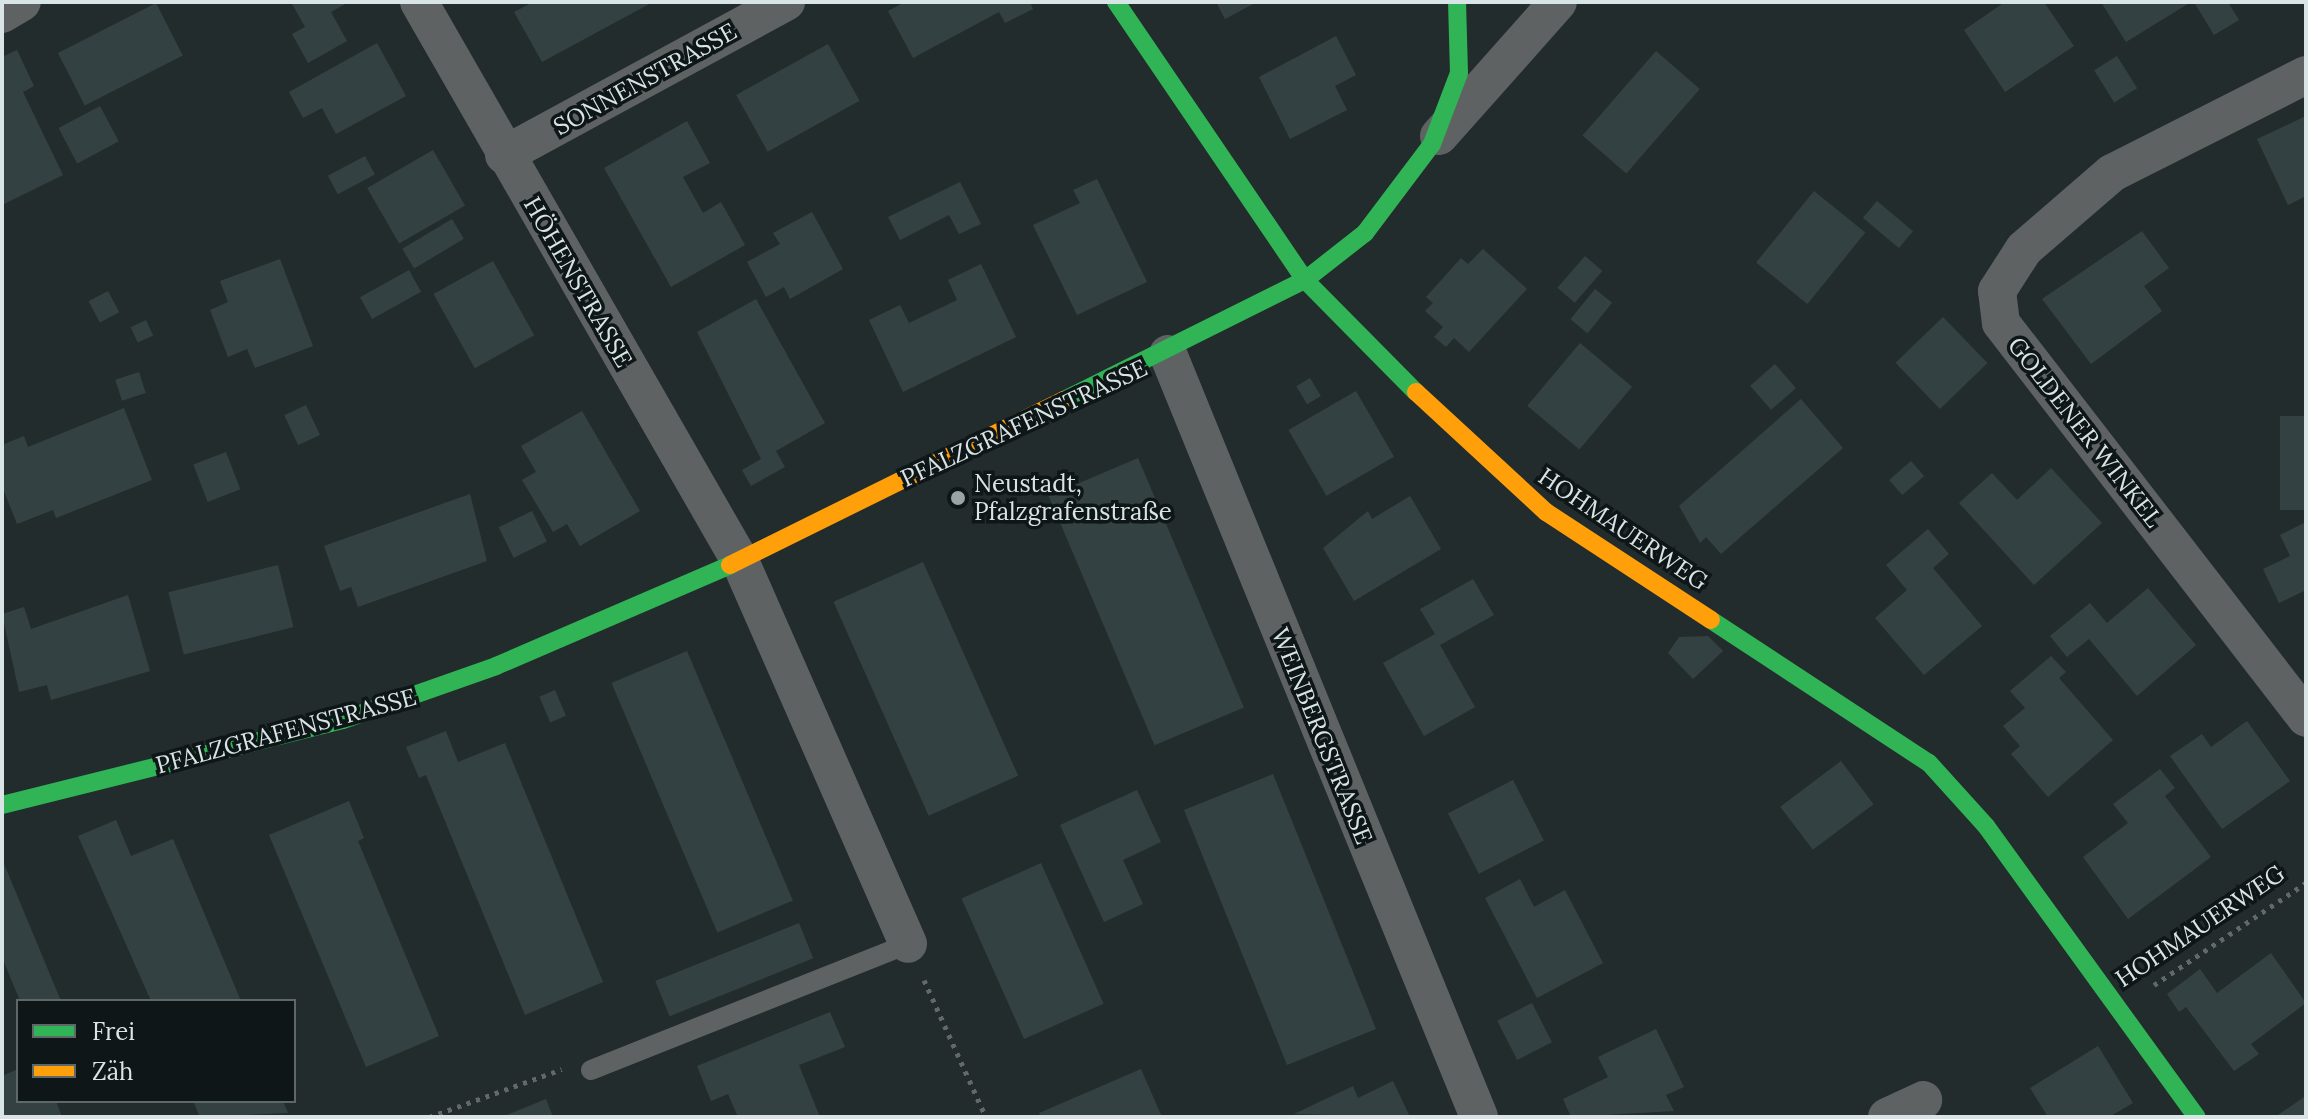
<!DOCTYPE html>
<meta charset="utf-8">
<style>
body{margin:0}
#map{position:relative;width:2308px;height:1119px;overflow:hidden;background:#222c2d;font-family:Lora,serif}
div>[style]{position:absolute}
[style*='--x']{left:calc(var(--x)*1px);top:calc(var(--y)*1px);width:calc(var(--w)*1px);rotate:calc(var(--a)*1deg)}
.building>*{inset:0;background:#344142;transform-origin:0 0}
.path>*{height:5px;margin-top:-2.5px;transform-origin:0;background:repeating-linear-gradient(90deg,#636868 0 4px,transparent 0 10px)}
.lane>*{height:20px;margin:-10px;padding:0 10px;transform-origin:10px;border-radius:10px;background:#5e6263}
.street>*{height:38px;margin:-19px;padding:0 19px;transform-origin:19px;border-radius:19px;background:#5e6263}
.fast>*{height:18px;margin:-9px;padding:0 9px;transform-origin:9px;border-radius:9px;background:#30b455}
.slow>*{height:18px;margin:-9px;padding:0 9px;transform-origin:9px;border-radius:9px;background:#ff9f0a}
.dots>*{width:22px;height:22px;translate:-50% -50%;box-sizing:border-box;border:4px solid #0e1617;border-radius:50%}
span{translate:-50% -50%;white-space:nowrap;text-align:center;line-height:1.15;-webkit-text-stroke:7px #0e1617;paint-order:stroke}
.street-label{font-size:24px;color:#d8e4e5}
.poi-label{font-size:24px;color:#d8e4e5}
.left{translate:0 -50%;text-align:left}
.frame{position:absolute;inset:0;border:4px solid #d8e4e5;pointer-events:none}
.legend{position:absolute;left:16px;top:999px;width:280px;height:104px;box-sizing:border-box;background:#0e1617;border:2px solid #5f6869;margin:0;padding:10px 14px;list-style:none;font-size:24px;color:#d8e4e5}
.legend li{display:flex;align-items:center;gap:16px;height:40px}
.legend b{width:40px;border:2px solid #5f6869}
</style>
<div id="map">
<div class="building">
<div style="clip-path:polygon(291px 2px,349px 2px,331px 12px,347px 41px,308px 63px,292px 34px,305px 27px)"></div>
<div style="clip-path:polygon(533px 2px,653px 2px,542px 62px,514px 12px)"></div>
<div style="clip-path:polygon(905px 2px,1030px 2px,1033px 9px,1005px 23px,999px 12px,913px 58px,888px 11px)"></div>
<div style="clip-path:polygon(1216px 2px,1257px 2px,1225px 19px)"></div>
<div style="clip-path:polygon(2005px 2px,2044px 2px,2074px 46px,2005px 92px,1964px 30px)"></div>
<div style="clip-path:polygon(2101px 2px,2191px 2px,2126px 42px)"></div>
<div style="clip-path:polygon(2194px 2px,2228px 2px,2239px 20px,2214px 35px)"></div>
<div style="left:156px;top:3px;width:59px;height:110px;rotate:63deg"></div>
<div style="clip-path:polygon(1336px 36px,1356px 75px,1335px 86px,1347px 110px,1290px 139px,1259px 77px)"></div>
<div style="clip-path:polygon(377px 43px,406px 96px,336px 134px,322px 108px,303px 118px,289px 92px)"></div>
<div style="left:828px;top:44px;width:65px;height:105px;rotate:61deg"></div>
<div style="clip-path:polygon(17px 50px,34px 86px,23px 92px,63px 175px,2px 205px,2px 57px)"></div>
<div style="left:1656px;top:51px;width:58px;height:112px;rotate:41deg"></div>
<div style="left:2117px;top:56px;width:38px;height:27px;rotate:58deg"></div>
<div style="left:100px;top:106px;width:40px;height:47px;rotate:62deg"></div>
<div style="clip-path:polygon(2306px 116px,2306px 196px,2288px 205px,2257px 139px)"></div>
<div style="clip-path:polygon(687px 121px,710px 163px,683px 177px,703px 213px,721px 202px,745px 245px,671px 287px,604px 168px)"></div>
<div style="left:433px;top:150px;width:64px;height:76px;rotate:60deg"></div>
<div style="left:365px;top:156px;width:21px;height:42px;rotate:62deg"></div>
<div style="clip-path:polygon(1097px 179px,1147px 282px,1077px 315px,1033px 225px,1080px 203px,1073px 190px)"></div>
<div style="clip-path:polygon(960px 182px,981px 224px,959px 234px,949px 215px,900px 240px,888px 217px)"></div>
<div style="left:1814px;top:191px;width:66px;height:92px;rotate:39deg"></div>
<div style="left:1877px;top:201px;width:47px;height:22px;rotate:40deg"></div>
<div style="clip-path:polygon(812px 212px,843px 269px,790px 299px,784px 287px,766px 297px,747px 262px,780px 244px,773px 233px)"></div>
<div style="left:452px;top:219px;width:23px;height:58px;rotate:59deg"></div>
<div style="clip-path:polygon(2142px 231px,2169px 268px,2144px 286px,2162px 311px,2091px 364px,2042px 299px)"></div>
<div style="clip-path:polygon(1483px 249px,1527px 289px,1469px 352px,1454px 338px,1446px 347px,1434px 337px,1443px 327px,1425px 311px,1433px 303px,1426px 297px,1461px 258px,1468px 264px)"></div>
<div style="left:1585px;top:256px;width:23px;height:42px;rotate:41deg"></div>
<div style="clip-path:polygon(280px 259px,313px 346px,255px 368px,247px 349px,228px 357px,210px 310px,228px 302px,220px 281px)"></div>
<div style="left:493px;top:261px;width:85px;height:68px;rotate:61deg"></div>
<div style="clip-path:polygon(981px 264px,1016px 337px,903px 392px,869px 320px,900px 305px,909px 323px,957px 300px,948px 280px)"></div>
<div style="left:409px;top:270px;width:25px;height:56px;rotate:61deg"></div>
<div style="left:1595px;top:289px;width:22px;height:39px;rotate:39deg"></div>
<div style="left:108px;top:291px;width:24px;height:22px;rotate:62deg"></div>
<div style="clip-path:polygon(756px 299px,825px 423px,776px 451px,785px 467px,751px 486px,742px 470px,761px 459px,697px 332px)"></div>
<div style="left:1943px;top:317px;width:64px;height:66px;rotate:46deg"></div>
<div style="left:146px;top:320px;width:17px;height:17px;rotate:65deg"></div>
<div style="left:1580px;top:343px;width:68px;height:82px;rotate:40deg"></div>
<div style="left:1775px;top:364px;width:32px;height:33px;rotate:49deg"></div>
<div style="left:139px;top:372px;width:22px;height:25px;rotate:72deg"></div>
<div style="left:1310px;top:378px;width:21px;height:16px;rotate:59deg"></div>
<div style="left:1356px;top:391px;width:76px;height:78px;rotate:60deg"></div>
<div style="clip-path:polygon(1801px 399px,1843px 448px,1721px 554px,1706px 537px,1700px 543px,1679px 506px)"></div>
<div style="left:306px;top:405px;width:33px;height:24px;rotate:65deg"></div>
<div style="clip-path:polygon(124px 408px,152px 480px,56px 518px,53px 510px,17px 524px,2px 486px,2px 445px,24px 436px,28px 447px)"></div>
<div style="clip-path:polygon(582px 411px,640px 511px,580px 546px,567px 524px,553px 532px,522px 480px,536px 472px,521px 446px)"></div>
<div style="left:2280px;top:416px;width:26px;height:94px"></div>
<div style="left:226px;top:452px;width:40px;height:35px;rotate:69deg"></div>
<div style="left:1138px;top:458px;width:271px;height:97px;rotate:67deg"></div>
<div style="left:1911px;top:461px;width:20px;height:29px;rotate:49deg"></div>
<div style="clip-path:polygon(2051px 468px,2102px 523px,2034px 585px,1959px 503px,1992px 473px,2017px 500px)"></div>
<div style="clip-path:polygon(470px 494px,487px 561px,358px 607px,351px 587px,340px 591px,324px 546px)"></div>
<div style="clip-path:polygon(1410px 496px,1441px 549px,1354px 601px,1323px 548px,1368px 511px,1372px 519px)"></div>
<div style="left:532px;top:511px;width:34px;height:37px;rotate:64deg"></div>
<div style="clip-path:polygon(2306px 522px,2306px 590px,2279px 603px,2263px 569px,2290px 556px,2280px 535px)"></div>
<div style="clip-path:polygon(1928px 529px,1949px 554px,1933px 568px,1982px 626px,1924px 675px,1875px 618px,1907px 590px,1886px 565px)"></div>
<div style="left:923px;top:562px;width:234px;height:98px;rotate:66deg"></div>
<div style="left:278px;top:565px;width:64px;height:113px;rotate:76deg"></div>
<div style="clip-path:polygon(1473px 579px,1494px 615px,1440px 645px,1475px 707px,1424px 736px,1383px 663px,1435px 634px,1420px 609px)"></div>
<div style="clip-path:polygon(2148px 588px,2196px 645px,2137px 696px,2089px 639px,2067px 657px,2050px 636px,2090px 603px,2107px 623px)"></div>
<div style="clip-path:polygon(128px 595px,150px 671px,51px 700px,47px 685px,19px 692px,2px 614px,24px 607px,31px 629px)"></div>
<div style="clip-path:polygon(1708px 636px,1723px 651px,1693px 679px,1668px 653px,1679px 637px)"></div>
<div style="left:687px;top:651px;width:271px;height:82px;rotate:67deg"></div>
<div style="clip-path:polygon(2051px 656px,2066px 672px,2059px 678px,2113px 740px,2048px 797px,2011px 754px,2020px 746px,2003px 726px,2025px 708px,2010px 691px)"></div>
<div style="left:555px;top:690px;width:28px;height:17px;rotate:67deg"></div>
<div style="clip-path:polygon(2247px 721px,2290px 781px,2222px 829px,2170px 756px,2202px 734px,2211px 747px)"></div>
<div style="clip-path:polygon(446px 731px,458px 762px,505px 743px,603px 982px,525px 1015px,426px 775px,419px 778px,406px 747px)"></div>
<div style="left:1841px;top:761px;width:54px;height:76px;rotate:53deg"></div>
<div style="clip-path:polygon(2160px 769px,2175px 788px,2165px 796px,2211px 857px,2128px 919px,2083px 857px,2128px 823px,2113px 804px)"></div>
<div style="left:1273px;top:774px;width:275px;height:96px;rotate:68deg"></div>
<div style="left:1513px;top:780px;width:68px;height:73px;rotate:63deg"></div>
<div style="clip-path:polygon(1137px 790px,1161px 842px,1123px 860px,1143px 904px,1104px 922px,1060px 825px)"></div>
<div style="clip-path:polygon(349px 801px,364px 838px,358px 841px,439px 1036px,366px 1067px,269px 835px)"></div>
<div style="clip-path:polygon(116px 820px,131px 856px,173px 839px,241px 1001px,151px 1001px,78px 836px)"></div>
<div style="clip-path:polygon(2px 859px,61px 1001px,20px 1001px,2px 957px)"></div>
<div style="left:1041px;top:863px;width:154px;height:87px;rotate:66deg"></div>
<div style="clip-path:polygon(1520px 879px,1534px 907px,1565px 890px,1603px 963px,1537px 998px,1485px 898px)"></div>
<div style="left:799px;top:923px;width:38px;height:155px;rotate:68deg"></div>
<div style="clip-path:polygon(2271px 953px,2306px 1003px,2251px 1044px,2259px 1054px,2234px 1071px,2186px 1007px,2179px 1012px,2167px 994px,2200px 969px,2217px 993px)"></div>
<div style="left:1532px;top:1003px;width:44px;height:39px;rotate:63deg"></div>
<div style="clip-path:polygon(830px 1012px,845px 1047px,799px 1065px,820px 1117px,738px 1117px,728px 1094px,711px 1101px,697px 1066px)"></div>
<div style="clip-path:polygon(1656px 1029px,1684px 1087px,1666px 1095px,1674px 1111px,1571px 1117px,1563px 1099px,1608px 1077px,1598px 1057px)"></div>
<div style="clip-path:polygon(2098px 1046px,2133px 1103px,2109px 1117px,2048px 1117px,2030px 1088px)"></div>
<div style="clip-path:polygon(18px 1069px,18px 1101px,56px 1101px,62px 1117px,2px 1117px,2px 1076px)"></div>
<div style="clip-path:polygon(1141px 1069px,1162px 1117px,1041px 1117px,1039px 1113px)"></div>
<div style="clip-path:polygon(1393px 1081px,1410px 1117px,1294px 1114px,1353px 1086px,1358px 1098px)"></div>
<div style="clip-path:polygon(2304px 1097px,2306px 1117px,2275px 1117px)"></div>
<div style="clip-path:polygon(546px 1099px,553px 1117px,502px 1117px)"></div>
<div style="clip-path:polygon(193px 1101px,283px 1101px,288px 1113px,200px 1117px)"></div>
</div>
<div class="path">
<div style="--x:924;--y:980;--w:150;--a:65.7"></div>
<div style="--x:2154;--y:985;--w:183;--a:-33.9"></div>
<div style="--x:429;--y:1117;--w:141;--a:-19.8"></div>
</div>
<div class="lane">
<div style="--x:591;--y:1070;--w:341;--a:-21.7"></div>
</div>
<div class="street">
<div style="--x:419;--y:2;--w:645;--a:60.13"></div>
<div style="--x:740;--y:561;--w:418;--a:66.3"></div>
<div style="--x:2;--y:14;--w:23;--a:-31"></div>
<div style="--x:2306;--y:75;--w:217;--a:153.2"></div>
<div style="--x:2112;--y:173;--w:116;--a:139.2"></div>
<div style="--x:2024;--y:249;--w:50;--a:122.7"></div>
<div style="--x:1997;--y:291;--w:32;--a:83"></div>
<div style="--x:2001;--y:323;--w:499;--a:52.3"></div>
<div style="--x:1439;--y:136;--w:179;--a:-48.4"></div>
<div style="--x:504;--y:155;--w:321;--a:-28.5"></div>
<div style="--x:1168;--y:354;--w:824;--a:67.82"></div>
<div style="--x:1887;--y:1117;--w:40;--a:-25"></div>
</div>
<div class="fast">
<div style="--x:1116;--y:2;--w:336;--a:55.8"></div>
<div style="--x:1305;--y:280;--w:158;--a:45.3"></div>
<div style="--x:1064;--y:400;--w:269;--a:-26.5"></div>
<div style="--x:1305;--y:280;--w:76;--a:-38.1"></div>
<div style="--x:1365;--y:233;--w:111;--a:-53"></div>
<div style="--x:1432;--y:144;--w:76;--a:-69.2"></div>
<div style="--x:1459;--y:73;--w:71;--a:-91.6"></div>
<div style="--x:1711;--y:620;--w:261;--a:33.3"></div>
<div style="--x:1929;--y:763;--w:85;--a:47.9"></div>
<div style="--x:1986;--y:826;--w:359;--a:54.1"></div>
<div style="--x:2;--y:805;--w:351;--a:-14"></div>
<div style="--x:343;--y:720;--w:162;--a:-19.4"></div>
<div style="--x:496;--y:666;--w:255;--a:-23.3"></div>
</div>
<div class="slow">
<div style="--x:1416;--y:392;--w:177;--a:42.7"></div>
<div style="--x:1546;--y:512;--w:197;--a:33.2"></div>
<div style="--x:730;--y:565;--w:373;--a:-26.3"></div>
</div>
<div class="dots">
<div style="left:958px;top:498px;background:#98a4a5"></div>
</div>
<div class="street-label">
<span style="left:645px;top:79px;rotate:-29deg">SONNENSTRASSE</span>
<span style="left:578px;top:282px;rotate:60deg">HÖHENSTRASSE</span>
<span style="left:1024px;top:423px;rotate:-25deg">PFALZGRAFENSTRASSE</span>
<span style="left:2085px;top:432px;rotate:52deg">GOLDENER WINKEL</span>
<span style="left:1623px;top:529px;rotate:34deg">HOHMAUERWEG</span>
<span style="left:286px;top:731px;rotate:-15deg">PFALZGRAFENSTRASSE</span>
<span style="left:1322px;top:736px;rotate:68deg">WEINBERGSTRASSE</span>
<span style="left:2200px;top:926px;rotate:-34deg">HOHMAUERWEG</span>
</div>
<div class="poi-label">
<span class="left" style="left:974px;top:498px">Neustadt,<br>Pfalzgrafenstraße</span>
</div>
<div class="frame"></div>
<ul class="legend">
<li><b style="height:10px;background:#30b455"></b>Frei</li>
<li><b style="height:10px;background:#ff9f0a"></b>Zäh</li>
</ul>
</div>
